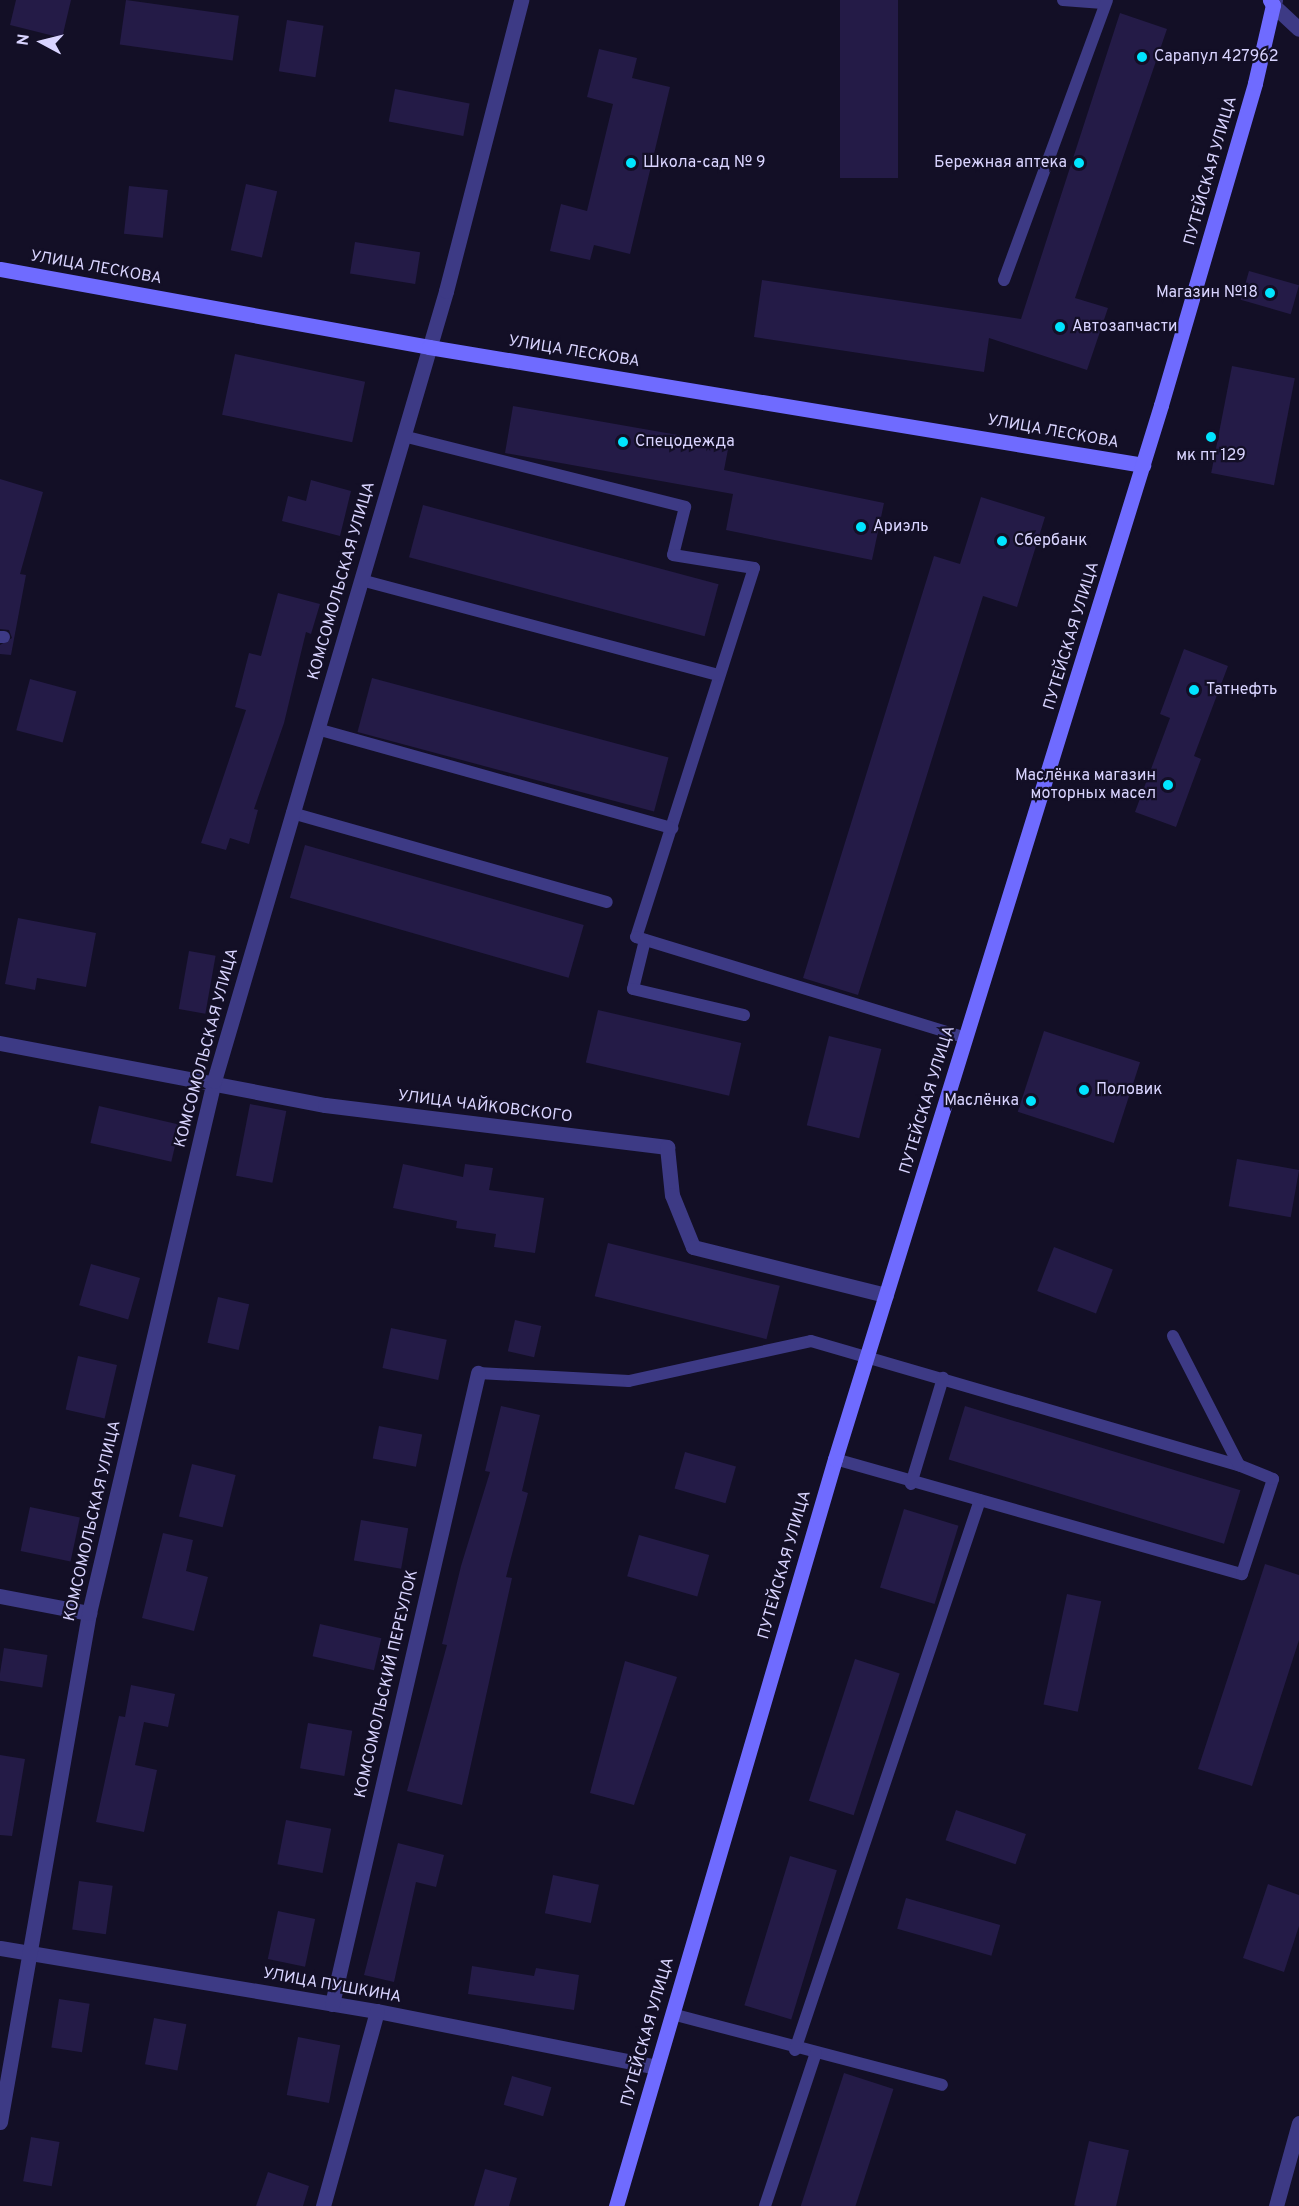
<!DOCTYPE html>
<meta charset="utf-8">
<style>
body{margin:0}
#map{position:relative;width:1299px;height:2206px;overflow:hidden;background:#130f26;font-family:Overpass,sans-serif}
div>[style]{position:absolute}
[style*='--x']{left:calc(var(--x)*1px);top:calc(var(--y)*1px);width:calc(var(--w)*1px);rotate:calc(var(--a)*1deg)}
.building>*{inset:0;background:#241b47;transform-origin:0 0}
.lane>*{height:12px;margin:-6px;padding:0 6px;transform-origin:6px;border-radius:6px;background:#3d3a85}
.street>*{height:15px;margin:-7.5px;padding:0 7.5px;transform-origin:7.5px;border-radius:7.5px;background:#3d3a85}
.secondary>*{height:15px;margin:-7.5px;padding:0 7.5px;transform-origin:7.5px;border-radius:7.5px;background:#6f6bff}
.dots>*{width:16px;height:16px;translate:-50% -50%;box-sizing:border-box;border:3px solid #130f26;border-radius:50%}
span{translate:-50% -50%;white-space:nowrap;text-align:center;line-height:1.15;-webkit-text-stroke:4.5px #130f26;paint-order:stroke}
.poi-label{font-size:16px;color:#d9d4ff}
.left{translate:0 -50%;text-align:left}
.right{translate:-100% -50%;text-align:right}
.street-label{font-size:16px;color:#d9d4ff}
.north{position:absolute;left:12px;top:12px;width:60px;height:60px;-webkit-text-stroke:4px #130f26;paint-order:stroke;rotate:277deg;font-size:16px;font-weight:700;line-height:24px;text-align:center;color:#d9d4ff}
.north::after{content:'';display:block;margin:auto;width:21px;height:27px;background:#d9d4ff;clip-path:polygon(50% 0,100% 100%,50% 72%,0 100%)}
</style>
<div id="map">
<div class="building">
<div style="clip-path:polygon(16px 0,71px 0,62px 38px,10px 25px)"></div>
<div style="left:126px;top:0;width:114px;height:45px;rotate:8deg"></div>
<div style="left:840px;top:0;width:58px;height:178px"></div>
<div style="clip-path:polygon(1120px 13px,1167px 29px,1075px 298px,1108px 308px,1087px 370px,989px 338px,984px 372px,754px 337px,762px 280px,1021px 319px)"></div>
<div style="left:287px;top:20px;width:37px;height:52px;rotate:9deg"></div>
<div style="clip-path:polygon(599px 49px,637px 58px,632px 78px,670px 87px,630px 254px,594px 245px,590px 260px,550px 251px,561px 204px,587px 211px,613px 104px,587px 97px)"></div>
<div style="left:395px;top:89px;width:76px;height:33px;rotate:11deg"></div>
<div style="left:246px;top:184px;width:32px;height:68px;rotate:13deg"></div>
<div style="left:129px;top:186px;width:39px;height:48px;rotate:6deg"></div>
<div style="left:355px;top:242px;width:66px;height:32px;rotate:9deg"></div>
<div style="left:1249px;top:271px;width:52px;height:30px;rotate:16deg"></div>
<div style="left:235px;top:354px;width:133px;height:62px;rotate:12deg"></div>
<div style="left:1232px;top:366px;width:64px;height:109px;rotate:11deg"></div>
<div style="clip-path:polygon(513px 406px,729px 444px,724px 470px,884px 503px,872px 560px,726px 530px,733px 494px,505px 453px)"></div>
<div style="clip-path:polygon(0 479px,43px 492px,20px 574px,26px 575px,11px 655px,0 654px,0 645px,12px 638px,9px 630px,0 629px)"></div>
<div style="clip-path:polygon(311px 480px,351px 491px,340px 536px,282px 521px,288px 496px,306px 501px)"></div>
<div style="clip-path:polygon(981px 497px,1045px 517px,1017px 607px,983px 596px,858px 995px,803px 978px,934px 556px,960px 564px)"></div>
<div style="left:423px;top:505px;width:306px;height:54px;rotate:15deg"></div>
<div style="clip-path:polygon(278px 593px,320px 604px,311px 634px,306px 632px,284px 723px,254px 809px,258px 810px,249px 844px,230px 838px,226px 850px,201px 843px,246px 710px,235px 707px,249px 653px,261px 656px)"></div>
<div style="clip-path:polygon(1184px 649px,1228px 666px,1194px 756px,1201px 759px,1176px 827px,1135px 812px,1170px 718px,1160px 714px)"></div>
<div style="left:372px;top:678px;width:307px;height:56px;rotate:15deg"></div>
<div style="left:30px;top:679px;width:48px;height:53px;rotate:15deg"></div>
<div style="left:305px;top:845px;width:290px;height:55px;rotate:16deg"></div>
<div style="clip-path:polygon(18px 918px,96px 933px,86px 987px,37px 978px,35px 990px,5px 984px)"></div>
<div style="left:189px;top:951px;width:27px;height:59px;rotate:10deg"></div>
<div style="left:598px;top:1010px;width:147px;height:54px;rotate:13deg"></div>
<div style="left:1044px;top:1031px;width:101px;height:85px;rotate:18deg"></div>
<div style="left:829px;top:1036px;width:54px;height:92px;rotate:14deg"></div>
<div style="left:250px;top:1104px;width:37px;height:73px;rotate:11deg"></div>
<div style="left:99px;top:1106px;width:83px;height:38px;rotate:13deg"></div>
<div style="left:1237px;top:1159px;width:63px;height:48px;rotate:10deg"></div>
<div style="clip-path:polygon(403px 1164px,463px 1177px,465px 1164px,493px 1168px,489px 1190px,544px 1198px,535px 1253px,494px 1247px,496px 1234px,456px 1228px,457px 1221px,393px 1208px)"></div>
<div style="left:608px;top:1243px;width:177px;height:55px;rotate:14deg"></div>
<div style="left:1054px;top:1247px;width:63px;height:47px;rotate:21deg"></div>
<div style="left:91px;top:1264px;width:51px;height:43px;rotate:16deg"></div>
<div style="left:218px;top:1297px;width:32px;height:47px;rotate:13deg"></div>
<div style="left:515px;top:1320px;width:27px;height:32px;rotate:13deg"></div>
<div style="left:391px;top:1328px;width:57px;height:41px;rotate:12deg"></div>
<div style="left:78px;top:1356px;width:40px;height:55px;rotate:13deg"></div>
<div style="clip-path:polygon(501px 1406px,540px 1415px,522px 1491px,528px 1493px,506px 1577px,512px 1578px,462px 1805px,407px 1791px,447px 1645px,442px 1644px,461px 1566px,490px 1472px,485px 1471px)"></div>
<div style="left:965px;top:1406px;width:288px;height:56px;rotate:17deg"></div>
<div style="left:379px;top:1426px;width:44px;height:33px;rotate:11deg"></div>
<div style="left:685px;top:1452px;width:53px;height:38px;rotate:16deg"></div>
<div style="left:192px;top:1464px;width:45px;height:54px;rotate:14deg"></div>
<div style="left:30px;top:1507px;width:51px;height:45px;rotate:12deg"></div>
<div style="left:904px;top:1509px;width:57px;height:82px;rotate:17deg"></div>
<div style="left:361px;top:1520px;width:48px;height:41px;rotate:10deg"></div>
<div style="clip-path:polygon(163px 1533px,193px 1540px,186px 1571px,208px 1577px,194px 1631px,142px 1618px)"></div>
<div style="left:639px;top:1535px;width:73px;height:43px;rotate:16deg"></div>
<div style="clip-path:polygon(1265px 1564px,1299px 1575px,1299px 1640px,1252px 1786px,1198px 1769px)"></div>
<div style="left:1067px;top:1594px;width:35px;height:113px;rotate:12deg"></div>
<div style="left:320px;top:1624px;width:63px;height:33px;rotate:13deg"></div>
<div style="left:4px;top:1648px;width:44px;height:33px;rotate:9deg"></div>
<div style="left:855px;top:1659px;width:47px;height:149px;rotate:18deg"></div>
<div style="clip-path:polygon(625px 1661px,677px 1677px,634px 1805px,590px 1793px)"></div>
<div style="clip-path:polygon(131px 1685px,175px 1694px,168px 1727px,144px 1722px,135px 1765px,157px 1770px,144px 1832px,96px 1822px,119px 1716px,125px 1717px)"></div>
<div style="left:308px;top:1723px;width:45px;height:46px;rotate:10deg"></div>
<div style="clip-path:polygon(0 1755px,25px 1759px,12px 1836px,0 1835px)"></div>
<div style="left:956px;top:1810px;width:74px;height:32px;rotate:19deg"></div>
<div style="left:286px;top:1820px;width:46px;height:45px;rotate:11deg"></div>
<div style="clip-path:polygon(398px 1843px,444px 1855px,436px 1887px,416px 1882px,394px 1982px,364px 1975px)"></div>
<div style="left:790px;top:1856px;width:49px;height:156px;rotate:17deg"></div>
<div style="left:553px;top:1875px;width:47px;height:39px;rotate:12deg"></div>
<div style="left:79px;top:1881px;width:34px;height:49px;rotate:8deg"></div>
<div style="clip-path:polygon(1268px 1884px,1299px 1895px,1299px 1926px,1284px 1972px,1243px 1958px)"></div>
<div style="left:906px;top:1898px;width:98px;height:32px;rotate:16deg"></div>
<div style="left:278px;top:1911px;width:38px;height:49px;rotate:12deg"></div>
<div style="clip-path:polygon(472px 1966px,534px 1976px,536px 1968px,579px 1975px,574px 2010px,468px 1994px)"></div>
<div style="left:59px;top:1999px;width:31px;height:49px;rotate:9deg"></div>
<div style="left:154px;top:2018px;width:33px;height:47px;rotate:11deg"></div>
<div style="left:298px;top:2037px;width:43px;height:59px;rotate:11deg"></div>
<div style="left:844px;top:2073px;width:52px;height:140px;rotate:18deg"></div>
<div style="left:512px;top:2076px;width:41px;height:30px;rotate:16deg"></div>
<div style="left:31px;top:2137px;width:29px;height:45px;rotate:10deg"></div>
<div style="left:1089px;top:2141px;width:41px;height:66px;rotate:13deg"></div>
<div style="clip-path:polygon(485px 2169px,517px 2178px,509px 2206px,474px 2206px)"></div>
<div style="clip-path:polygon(268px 2172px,309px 2186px,303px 2206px,256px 2206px)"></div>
</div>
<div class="lane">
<div style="--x:1063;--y:0;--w:40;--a:4.3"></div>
<div style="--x:1004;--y:280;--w:298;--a:-69.8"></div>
<div style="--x:403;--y:436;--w:291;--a:14.1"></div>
<div style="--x:685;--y:507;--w:49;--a:104"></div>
<div style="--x:673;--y:555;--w:82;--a:9.1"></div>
<div style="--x:754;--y:568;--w:387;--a:107.7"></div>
<div style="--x:636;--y:937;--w:345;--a:17"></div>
<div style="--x:361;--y:580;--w:370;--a:14.9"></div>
<div style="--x:0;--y:637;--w:4;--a:0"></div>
<div style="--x:317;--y:729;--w:369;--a:15.6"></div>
<div style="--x:292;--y:813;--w:327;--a:15.8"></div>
<div style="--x:645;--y:940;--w:50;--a:103.8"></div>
<div style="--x:633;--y:989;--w:114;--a:13.2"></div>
<div style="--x:478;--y:1373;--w:151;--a:3"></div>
<div style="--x:629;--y:1381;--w:186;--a:-12.4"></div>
<div style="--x:811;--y:1341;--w:446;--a:16.2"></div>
<div style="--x:835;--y:1459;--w:423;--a:15.8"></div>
<div style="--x:1242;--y:1574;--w:100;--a:-71.9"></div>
<div style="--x:1273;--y:1479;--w:37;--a:-158"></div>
<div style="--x:1239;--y:1465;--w:145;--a:-117.1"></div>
<div style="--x:911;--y:1484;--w:111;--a:-73.2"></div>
<div style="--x:672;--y:2014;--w:279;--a:14.7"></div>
<div style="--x:795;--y:2050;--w:580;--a:-71.41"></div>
<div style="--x:765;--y:2206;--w:161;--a:-71.6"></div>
</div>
<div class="street">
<div style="--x:1275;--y:0;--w:5;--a:112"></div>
<div style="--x:1273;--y:5;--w:35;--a:43"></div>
<div style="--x:0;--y:1043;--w:331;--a:10.8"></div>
<div style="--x:325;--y:1105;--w:345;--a:7"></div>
<div style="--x:667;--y:1147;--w:48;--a:84.1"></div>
<div style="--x:672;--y:1195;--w:56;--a:68"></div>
<div style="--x:693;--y:1247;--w:199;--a:14"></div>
<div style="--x:0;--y:1596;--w:91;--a:10.8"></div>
<div style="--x:0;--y:1948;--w:382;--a:9.5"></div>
<div style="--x:377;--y:2011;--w:285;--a:11.3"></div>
<div style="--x:332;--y:2004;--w:648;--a:-76.97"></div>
<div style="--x:0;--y:2122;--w:517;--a:-80.08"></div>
<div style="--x:89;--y:1613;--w:546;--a:-76.78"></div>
<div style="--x:214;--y:1081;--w:823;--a:-73.63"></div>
<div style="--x:446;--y:291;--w:301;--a:-75.5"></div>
<div style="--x:323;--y:2206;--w:202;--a:-74.5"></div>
<div style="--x:1276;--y:2206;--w:86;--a:-74.5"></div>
</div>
<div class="secondary">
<div style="--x:0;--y:269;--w:436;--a:10.3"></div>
<div style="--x:429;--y:347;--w:724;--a:9.38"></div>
<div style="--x:616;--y:2206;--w:778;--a:-73.66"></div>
<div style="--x:835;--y:1459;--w:1103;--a:-72.81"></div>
<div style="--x:1161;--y:405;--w:335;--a:-73.7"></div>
<div style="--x:1255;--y:83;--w:80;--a:-77"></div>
<div style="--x:1273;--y:5;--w:6;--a:-121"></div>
</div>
<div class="dots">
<div style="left:1142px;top:57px;background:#00e5ff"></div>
<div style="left:631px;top:163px;background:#00e5ff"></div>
<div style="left:1079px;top:163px;background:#00e5ff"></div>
<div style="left:1270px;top:293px;background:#00e5ff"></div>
<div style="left:1060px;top:327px;background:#00e5ff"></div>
<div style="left:1211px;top:437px;background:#00e5ff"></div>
<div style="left:623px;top:442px;background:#00e5ff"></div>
<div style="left:861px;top:527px;background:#00e5ff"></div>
<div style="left:1002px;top:541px;background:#00e5ff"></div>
<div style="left:1194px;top:690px;background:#00e5ff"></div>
<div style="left:1168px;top:785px;background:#00e5ff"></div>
<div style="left:1084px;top:1090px;background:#00e5ff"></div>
<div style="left:1031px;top:1101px;background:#00e5ff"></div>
</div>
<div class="poi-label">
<span class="left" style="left:1154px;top:57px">Сарапул 427962</span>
<span class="left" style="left:643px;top:163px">Школа-сад № 9</span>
<span class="right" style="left:1067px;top:163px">Бережная аптека</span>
<span class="right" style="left:1258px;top:293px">Магазин №18</span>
<span class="left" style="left:1072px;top:327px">Автозапчасти</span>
<span class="left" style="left:635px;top:442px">Спецодежда</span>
<span style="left:1211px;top:456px">мк пт 129</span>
<span class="left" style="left:873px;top:527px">Ариэль</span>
<span class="left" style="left:1014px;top:541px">Сбербанк</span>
<span class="left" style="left:1206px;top:690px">Татнефть</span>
<span class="right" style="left:1156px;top:785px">Маслёнка магазин<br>моторных масел</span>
<span class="left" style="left:1096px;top:1090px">Половик</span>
<span class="right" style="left:1019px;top:1101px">Маслёнка</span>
</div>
<div class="street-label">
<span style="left:1211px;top:171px;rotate:-74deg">ПУТЕЙСКАЯ УЛИЦА</span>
<span style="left:96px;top:268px;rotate:10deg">УЛИЦА ЛЕСКОВА</span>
<span style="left:574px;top:352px;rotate:9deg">УЛИЦА ЛЕСКОВА</span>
<span style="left:1053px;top:432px;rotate:10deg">УЛИЦА ЛЕСКОВА</span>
<span style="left:342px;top:581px;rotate:-74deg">КОМСОМОЛЬСКАЯ УЛИЦА</span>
<span style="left:1072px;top:636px;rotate:-73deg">ПУТЕЙСКАЯ УЛИЦА</span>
<span style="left:207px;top:1048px;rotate:-75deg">КОМСОМОЛЬСКАЯ УЛИЦА</span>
<span style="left:928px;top:1100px;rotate:-73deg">ПУТЕЙСКАЯ УЛИЦА</span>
<span style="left:485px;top:1107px;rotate:7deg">УЛИЦА ЧАЙКОВСКОГО</span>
<span style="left:93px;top:1521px;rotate:-77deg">КОМСОМОЛЬСКАЯ УЛИЦА</span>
<span style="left:785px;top:1565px;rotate:-74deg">ПУТЕЙСКАЯ УЛИЦА</span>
<span style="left:387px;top:1684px;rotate:-77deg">КОМСОМОЛЬСКИЙ ПЕРЕУЛОК</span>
<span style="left:332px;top:1986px;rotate:10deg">УЛИЦА ПУШКИНА</span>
<span style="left:648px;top:2032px;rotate:-74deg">ПУТЕЙСКАЯ УЛИЦА</span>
</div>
<div class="north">N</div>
</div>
